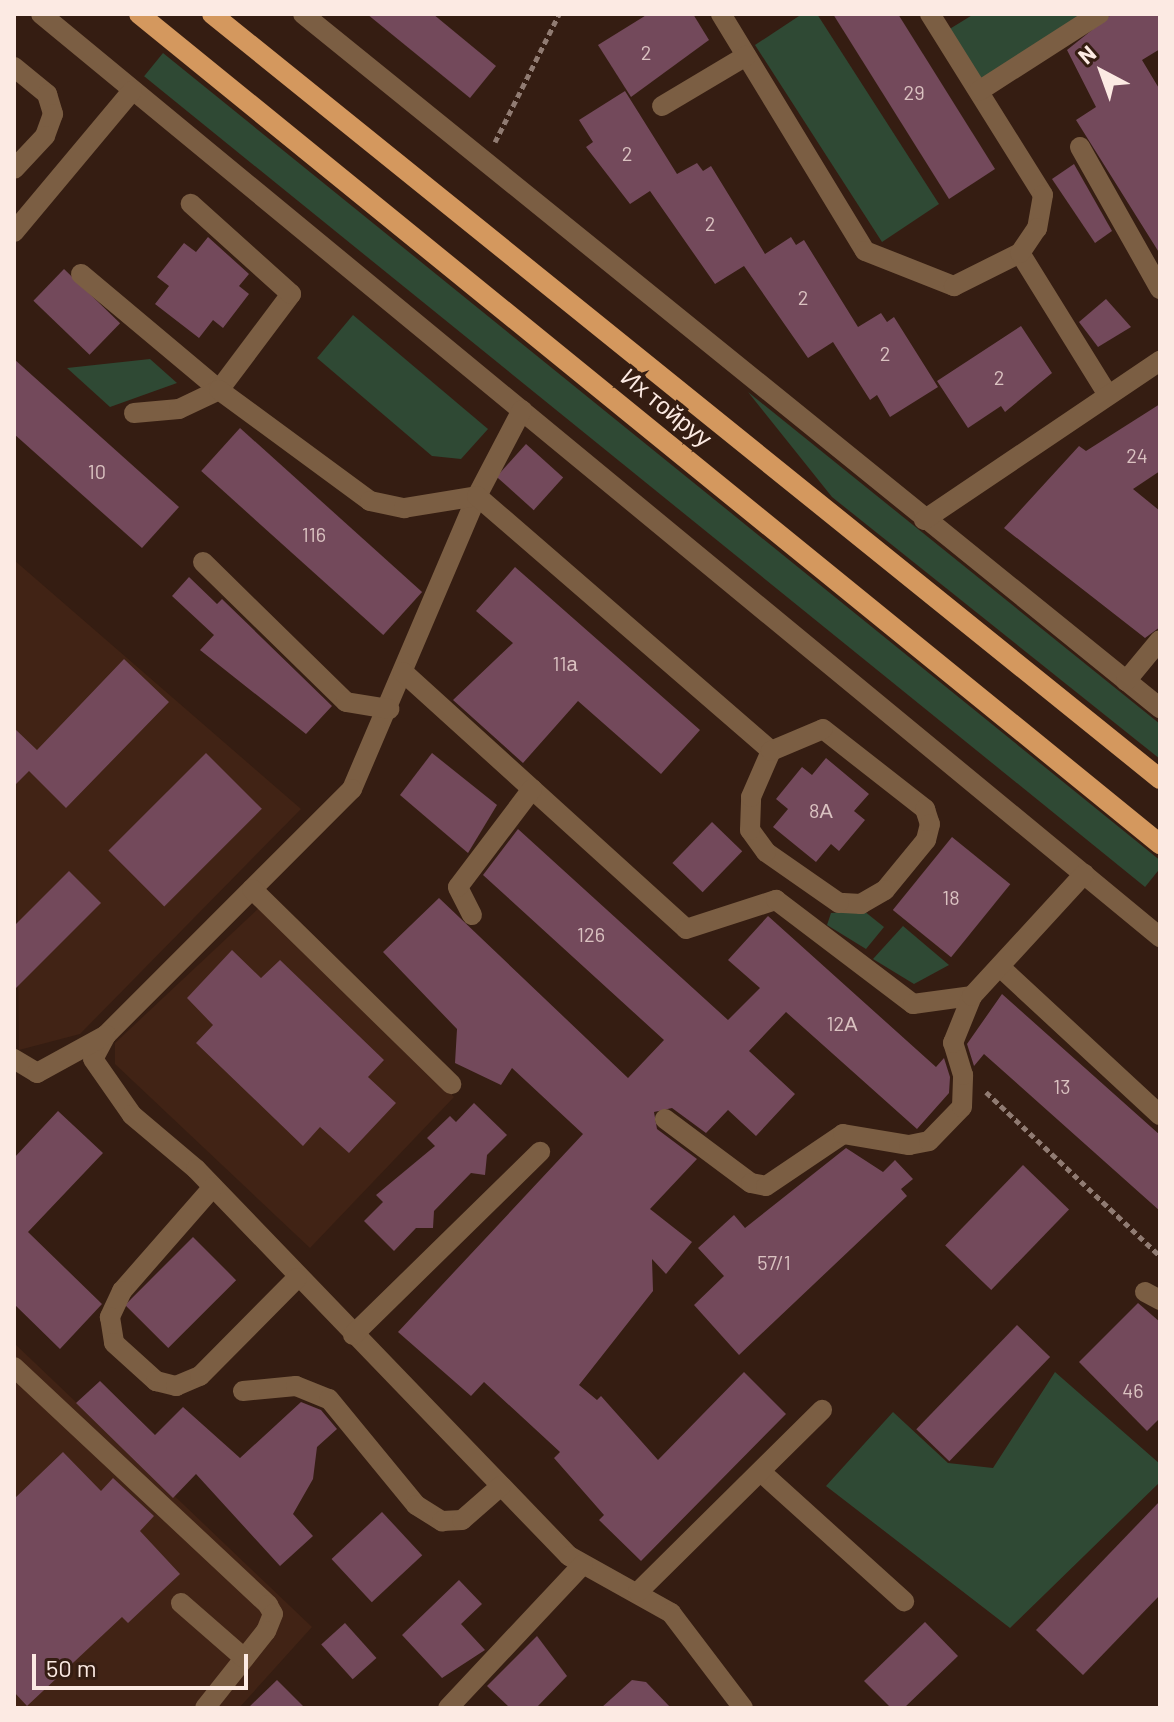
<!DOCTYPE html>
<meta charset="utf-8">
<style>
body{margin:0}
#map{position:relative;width:1174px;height:1722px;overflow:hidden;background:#351d12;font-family:Barlow,sans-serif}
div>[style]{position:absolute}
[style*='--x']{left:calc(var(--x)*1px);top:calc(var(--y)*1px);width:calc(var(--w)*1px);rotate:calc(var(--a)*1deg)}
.built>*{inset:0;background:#412315}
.green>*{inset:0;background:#2f4934;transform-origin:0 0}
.building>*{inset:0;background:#73495b;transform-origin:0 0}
.path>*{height:5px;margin-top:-2.5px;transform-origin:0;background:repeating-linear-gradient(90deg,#907b72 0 6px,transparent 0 10px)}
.minor>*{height:20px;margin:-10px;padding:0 10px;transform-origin:10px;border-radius:10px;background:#7b5e43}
.major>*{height:20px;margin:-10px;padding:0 10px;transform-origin:10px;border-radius:10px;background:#d4985e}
span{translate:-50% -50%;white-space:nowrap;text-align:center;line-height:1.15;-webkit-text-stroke:7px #351d12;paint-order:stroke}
.number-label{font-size:20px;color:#dac2c1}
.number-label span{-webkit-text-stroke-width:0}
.street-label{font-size:24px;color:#fceae3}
.frame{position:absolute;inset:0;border:16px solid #fceae3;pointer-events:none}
.north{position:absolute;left:1062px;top:32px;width:80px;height:80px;-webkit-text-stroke:6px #351d12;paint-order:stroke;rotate:319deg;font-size:22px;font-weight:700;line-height:32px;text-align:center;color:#fceae3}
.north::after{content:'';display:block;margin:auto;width:28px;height:36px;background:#fceae3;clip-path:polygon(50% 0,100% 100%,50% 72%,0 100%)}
.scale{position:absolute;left:32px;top:1654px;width:216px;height:36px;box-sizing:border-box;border:4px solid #fceae3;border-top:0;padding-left:10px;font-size:24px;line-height:28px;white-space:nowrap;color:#fceae3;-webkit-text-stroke:6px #351d12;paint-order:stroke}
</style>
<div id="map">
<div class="built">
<div style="clip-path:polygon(14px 560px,301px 809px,80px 1034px,19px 1050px)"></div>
<div style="clip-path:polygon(261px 906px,454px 1097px,310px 1248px,115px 1064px,115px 1043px)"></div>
<div style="clip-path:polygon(14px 1343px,312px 1627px,239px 1708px,14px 1708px)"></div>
</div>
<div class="green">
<div style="clip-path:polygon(802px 14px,817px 14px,939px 204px,882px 242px,755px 45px)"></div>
<div style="clip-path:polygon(974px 14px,1092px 14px,981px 84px,948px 30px)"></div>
<div style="left:163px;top:53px;width:1288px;height:30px;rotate:39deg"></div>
<div style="clip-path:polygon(353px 315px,488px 429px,461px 459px,432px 456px,317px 358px)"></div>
<div style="clip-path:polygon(150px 359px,177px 383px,110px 407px,67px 368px)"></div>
<div style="clip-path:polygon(748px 392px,1160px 724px,1160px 759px,832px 497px)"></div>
<div style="clip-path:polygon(864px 911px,884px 927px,866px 949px,827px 925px,831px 913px)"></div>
<div style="clip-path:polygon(903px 926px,949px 965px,914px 984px,873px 959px)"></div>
<div style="clip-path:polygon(1055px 1372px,1160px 1464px,1160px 1482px,1010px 1628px,826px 1486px,893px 1412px,948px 1463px,993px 1468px)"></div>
</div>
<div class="building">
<div style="clip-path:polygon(367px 14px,433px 14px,496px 66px,470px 98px)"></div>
<div style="clip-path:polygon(648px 14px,693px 14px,709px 40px,631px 97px,598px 45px)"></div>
<div style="clip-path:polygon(833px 14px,898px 14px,995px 169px,949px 199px)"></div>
<div style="clip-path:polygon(1112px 14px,1160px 14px,1160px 49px,1142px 60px,1160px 90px,1160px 254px,1076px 120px,1096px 107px,1067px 50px)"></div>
<div style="clip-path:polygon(625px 91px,677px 174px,697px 163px,703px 171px,711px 166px,765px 254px,791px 237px,796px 245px,804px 240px,858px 327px,881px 313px,887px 322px,894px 317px,938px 387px,890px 417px,877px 395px,870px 400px,833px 342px,808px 358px,744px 266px,715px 284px,650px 191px,630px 204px,586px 147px,593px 142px,579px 120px)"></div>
<div style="clip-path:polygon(1074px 164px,1112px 231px,1095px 243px,1052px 179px)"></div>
<div style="clip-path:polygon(208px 237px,249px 274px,239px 286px,249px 294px,223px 328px,213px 320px,199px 338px,155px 304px,169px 286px,157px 277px,184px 243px,196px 252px)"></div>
<div style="left:64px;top:269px;width:78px;height:44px;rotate:44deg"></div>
<div style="clip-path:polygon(1106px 299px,1131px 327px,1098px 347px,1079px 322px)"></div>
<div style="clip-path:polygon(1021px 326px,1052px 373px,1005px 412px,1001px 406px,968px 428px,937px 381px)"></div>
<div style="clip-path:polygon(14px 359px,179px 507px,142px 548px,14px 434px)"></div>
<div style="clip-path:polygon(1160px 404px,1160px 471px,1133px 489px,1160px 511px,1160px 627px,1145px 638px,1004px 528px,1079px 446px,1086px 451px)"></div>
<div style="left:240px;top:428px;width:245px;height:58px;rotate:42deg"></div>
<div style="left:526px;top:444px;width:50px;height:44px;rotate:42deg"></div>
<div style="clip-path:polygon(515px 567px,700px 730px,661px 774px,578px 701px,523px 763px,453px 700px,513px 643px,476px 611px)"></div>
<div style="clip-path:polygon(189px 577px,217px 604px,222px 599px,332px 706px,306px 734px,200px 650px,214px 635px,172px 596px)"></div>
<div style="clip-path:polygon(124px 659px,169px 702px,66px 808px,29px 771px,14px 786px,14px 728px,37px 750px)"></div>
<div style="left:206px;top:753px;width:79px;height:138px;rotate:45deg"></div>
<div style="clip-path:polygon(432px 753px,497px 805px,468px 853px,400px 795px)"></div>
<div style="clip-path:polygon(826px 758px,869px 794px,854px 811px,865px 820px,839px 851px,831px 844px,816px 862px,773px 827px,788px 809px,776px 799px,802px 767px,812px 775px)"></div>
<div style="left:712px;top:822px;width:42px;height:57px;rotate:44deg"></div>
<div style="clip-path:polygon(518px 829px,728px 1020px,760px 988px,728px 960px,768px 916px,936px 1067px,944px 1058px,950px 1077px,949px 1093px,917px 1129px,786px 1012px,749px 1051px,795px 1094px,756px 1136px,728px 1110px,706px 1133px,672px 1108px,654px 1112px,657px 1129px,697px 1159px,650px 1209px,692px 1242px,666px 1274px,652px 1259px,653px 1291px,579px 1385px,597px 1400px,601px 1396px,658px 1460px,744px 1372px,786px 1414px,641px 1561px,599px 1520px,604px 1515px,554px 1458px,560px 1452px,484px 1382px,471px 1396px,398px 1332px,583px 1134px,512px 1068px,501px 1085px,455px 1063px,457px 1029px,383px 952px,439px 898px,628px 1078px,664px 1040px,483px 875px)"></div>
<div style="left:952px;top:837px;width:75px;height:94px;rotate:39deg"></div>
<div style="clip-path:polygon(69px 871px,101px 903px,14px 990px,14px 926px)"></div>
<div style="clip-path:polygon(232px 950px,261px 978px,280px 960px,384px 1060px,368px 1077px,396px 1103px,349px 1153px,320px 1127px,303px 1146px,196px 1043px,213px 1025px,187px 998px)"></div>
<div style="clip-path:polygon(1002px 994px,1160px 1135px,1160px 1211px,984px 1054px,974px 1066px,967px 1044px)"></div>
<div style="clip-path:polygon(474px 1103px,507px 1135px,487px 1155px,485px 1175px,471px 1173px,434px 1211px,433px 1228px,416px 1228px,394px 1251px,364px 1221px,383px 1202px,376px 1195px,435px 1146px,427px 1138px,450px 1116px,456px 1122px)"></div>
<div style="clip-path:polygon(58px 1111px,103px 1153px,28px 1232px,102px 1304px,60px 1349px,14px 1304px,14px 1158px)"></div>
<div style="clip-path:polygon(846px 1148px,883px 1172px,895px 1160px,913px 1179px,901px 1189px,907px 1196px,739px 1355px,694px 1305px,724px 1276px,698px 1248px,734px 1215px,745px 1228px)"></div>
<div style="left:1023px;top:1165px;width:64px;height:112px;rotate:44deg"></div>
<div style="left:193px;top:1237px;width:61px;height:96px;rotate:45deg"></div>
<div style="clip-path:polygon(1138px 1303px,1160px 1322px,1160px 1418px,1147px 1431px,1079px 1362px)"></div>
<div style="left:1017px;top:1325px;width:46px;height:145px;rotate:44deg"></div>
<div style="clip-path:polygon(100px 1381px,155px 1435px,183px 1407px,240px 1458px,301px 1402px,321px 1410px,337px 1429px,317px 1447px,313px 1479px,293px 1514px,313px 1536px,280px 1566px,196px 1474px,173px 1498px,76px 1403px)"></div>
<div style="clip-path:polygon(63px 1452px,101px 1491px,113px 1478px,154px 1516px,140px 1531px,180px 1574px,128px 1623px,122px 1617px,27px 1706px,14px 1692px,14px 1499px)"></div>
<div style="clip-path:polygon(1160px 1501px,1160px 1595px,1083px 1675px,1036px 1630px)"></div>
<div style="left:382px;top:1512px;width:59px;height:69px;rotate:47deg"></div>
<div style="clip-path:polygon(459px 1580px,482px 1604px,461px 1624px,485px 1650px,442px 1678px,402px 1635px)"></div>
<div style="clip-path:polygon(925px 1622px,958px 1656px,904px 1708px,891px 1708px,864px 1681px)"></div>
<div style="left:345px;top:1623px;width:47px;height:32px;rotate:48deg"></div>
<div style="clip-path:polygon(537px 1636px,567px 1676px,536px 1708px,510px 1708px,487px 1686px)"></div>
<div style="clip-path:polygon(277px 1680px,305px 1708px,248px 1708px)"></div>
<div style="clip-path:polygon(632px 1680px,646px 1682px,671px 1708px,601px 1708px)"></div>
</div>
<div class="path">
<div style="--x:495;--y:142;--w:143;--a:-63.4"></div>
<div style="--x:986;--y:1092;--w:239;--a:43.3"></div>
</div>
<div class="minor">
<div style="--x:41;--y:14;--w:1451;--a:39.52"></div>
<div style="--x:303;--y:14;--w:1103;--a:39"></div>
<div style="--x:721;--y:14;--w:277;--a:58.7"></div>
<div style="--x:865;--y:251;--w:96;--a:21.5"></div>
<div style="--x:954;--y:286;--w:74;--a:-26.6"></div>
<div style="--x:1020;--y:253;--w:167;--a:58.2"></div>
<div style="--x:930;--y:14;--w:213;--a:58"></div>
<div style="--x:1043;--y:195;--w:34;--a:100"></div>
<div style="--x:1037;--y:228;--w:30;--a:124"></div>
<div style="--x:14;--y:67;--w:43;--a:39.3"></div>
<div style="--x:47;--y:94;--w:21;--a:73"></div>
<div style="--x:53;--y:114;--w:23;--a:110"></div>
<div style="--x:45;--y:136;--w:45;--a:133.2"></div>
<div style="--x:979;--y:91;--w:143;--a:-32.7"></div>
<div style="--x:662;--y:106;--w:98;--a:-30.8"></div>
<div style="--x:1080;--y:147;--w:163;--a:60.6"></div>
<div style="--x:14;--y:232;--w:184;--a:-50.1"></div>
<div style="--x:81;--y:274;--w:180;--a:40"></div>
<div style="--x:219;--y:390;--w:120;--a:-53.1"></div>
<div style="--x:291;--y:294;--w:135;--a:-138"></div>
<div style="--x:522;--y:410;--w:97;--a:117.6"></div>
<div style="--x:477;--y:496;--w:319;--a:113.1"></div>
<div style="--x:352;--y:789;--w:348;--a:135"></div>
<div style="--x:106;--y:1035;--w:27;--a:118"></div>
<div style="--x:93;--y:1059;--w:68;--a:55.1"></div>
<div style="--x:132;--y:1115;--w:84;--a:40.2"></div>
<div style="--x:196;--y:1169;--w:537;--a:46.06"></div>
<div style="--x:569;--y:1556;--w:117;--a:29.2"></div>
<div style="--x:671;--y:1613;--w:119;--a:52.8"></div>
<div style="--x:134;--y:413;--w:45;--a:-5.1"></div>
<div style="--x:179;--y:409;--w:44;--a:-25.4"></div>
<div style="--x:219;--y:390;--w:187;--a:36.3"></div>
<div style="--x:370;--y:501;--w:35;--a:12"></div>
<div style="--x:404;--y:508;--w:74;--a:-9.3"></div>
<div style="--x:477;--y:496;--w:389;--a:40.9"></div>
<div style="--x:924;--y:520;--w:285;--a:-34"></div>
<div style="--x:203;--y:562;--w:200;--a:44.4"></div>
<div style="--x:346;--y:702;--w:44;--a:9.2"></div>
<div style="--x:403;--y:672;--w:382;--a:42.2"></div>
<div style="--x:686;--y:929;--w:95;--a:-17.9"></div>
<div style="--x:776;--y:900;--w:172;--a:37.2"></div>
<div style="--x:913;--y:1004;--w:60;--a:-7.7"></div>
<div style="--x:1126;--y:681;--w:53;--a:-50.3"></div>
<div style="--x:823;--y:729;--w:130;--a:38.1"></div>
<div style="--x:925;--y:809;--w:16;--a:72"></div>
<div style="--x:930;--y:824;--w:16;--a:104"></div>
<div style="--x:926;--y:840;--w:65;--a:129.4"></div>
<div style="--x:885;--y:890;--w:28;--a:150"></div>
<div style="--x:861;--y:904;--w:22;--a:-177"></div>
<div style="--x:839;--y:903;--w:89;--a:-145.1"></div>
<div style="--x:766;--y:852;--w:27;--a:-126"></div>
<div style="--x:750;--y:830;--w:33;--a:-88"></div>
<div style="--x:751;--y:797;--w:50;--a:-66.5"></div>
<div style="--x:771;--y:751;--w:56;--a:-22.9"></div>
<div style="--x:252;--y:889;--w:279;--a:44.4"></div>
<div style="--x:472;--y:915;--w:31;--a:-117"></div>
<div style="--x:458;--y:887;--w:123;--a:-52.9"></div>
<div style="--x:1000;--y:967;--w:218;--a:42.8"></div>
<div style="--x:14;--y:1059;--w:27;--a:31"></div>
<div style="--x:37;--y:1073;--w:79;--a:-28.8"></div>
<div style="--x:665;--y:1119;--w:107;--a:36.7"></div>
<div style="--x:751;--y:1183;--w:15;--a:11"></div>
<div style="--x:766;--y:1186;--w:93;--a:-34"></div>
<div style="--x:843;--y:1134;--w:67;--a:9.5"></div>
<div style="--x:909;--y:1145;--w:20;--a:-11"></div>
<div style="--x:929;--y:1141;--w:47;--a:-45.9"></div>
<div style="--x:962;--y:1107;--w:32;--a:-88"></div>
<div style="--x:963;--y:1075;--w:34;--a:-107"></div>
<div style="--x:953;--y:1043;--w:51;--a:-68"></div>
<div style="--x:972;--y:996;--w:166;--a:-47.4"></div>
<div style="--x:213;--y:1187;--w:138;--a:131.2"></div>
<div style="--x:122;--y:1291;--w:29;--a:115"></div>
<div style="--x:110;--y:1317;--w:26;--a:81"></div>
<div style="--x:114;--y:1343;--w:57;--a:42.1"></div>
<div style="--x:156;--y:1381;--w:21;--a:14"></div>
<div style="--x:176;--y:1386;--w:26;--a:-23"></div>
<div style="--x:200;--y:1376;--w:138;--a:-45.3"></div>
<div style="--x:1145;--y:1292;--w:17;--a:28"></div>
<div style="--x:353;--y:1335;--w:262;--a:-44.4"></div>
<div style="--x:14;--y:1367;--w:348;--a:43.1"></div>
<div style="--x:268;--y:1605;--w:10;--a:61"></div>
<div style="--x:273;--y:1614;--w:18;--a:112"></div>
<div style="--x:266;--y:1631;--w:98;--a:128.4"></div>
<div style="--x:243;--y:1391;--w:53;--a:-5.4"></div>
<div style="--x:296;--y:1386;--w:35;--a:22"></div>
<div style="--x:329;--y:1399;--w:137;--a:50.6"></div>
<div style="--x:416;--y:1505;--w:31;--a:32"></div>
<div style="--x:442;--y:1521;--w:20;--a:-3"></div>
<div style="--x:462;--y:1520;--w:52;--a:-41.1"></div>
<div style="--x:761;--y:1472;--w:193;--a:42.1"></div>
<div style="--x:638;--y:1592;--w:259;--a:-44.7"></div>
<div style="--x:181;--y:1603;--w:84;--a:41.1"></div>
<div style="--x:448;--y:1708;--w:197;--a:-46.8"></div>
</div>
<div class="major">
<div style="--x:139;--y:14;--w:1316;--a:39.11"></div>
<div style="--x:212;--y:14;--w:1218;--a:38.9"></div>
</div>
<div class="number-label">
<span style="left:646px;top:52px">2</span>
<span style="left:914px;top:92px">29</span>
<span style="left:627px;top:153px">2</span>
<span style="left:710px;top:223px">2</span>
<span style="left:803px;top:297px">2</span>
<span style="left:885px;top:353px">2</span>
<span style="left:999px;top:377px">2</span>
<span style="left:1137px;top:455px">24</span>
<span style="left:97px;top:471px">10</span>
<span style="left:314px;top:534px">116</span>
<span style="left:565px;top:663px">11а</span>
<span style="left:821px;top:810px">8А</span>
<span style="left:951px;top:897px">18</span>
<span style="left:591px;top:934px">126</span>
<span style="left:842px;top:1023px">12А</span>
<span style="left:1062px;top:1086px">13</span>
<span style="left:774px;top:1262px">57/1</span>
<span style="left:1133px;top:1390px">46</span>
</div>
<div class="street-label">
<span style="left:667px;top:407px;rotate:39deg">Их тойруу</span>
</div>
<div class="frame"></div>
<div class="north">N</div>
<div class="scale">50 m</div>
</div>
